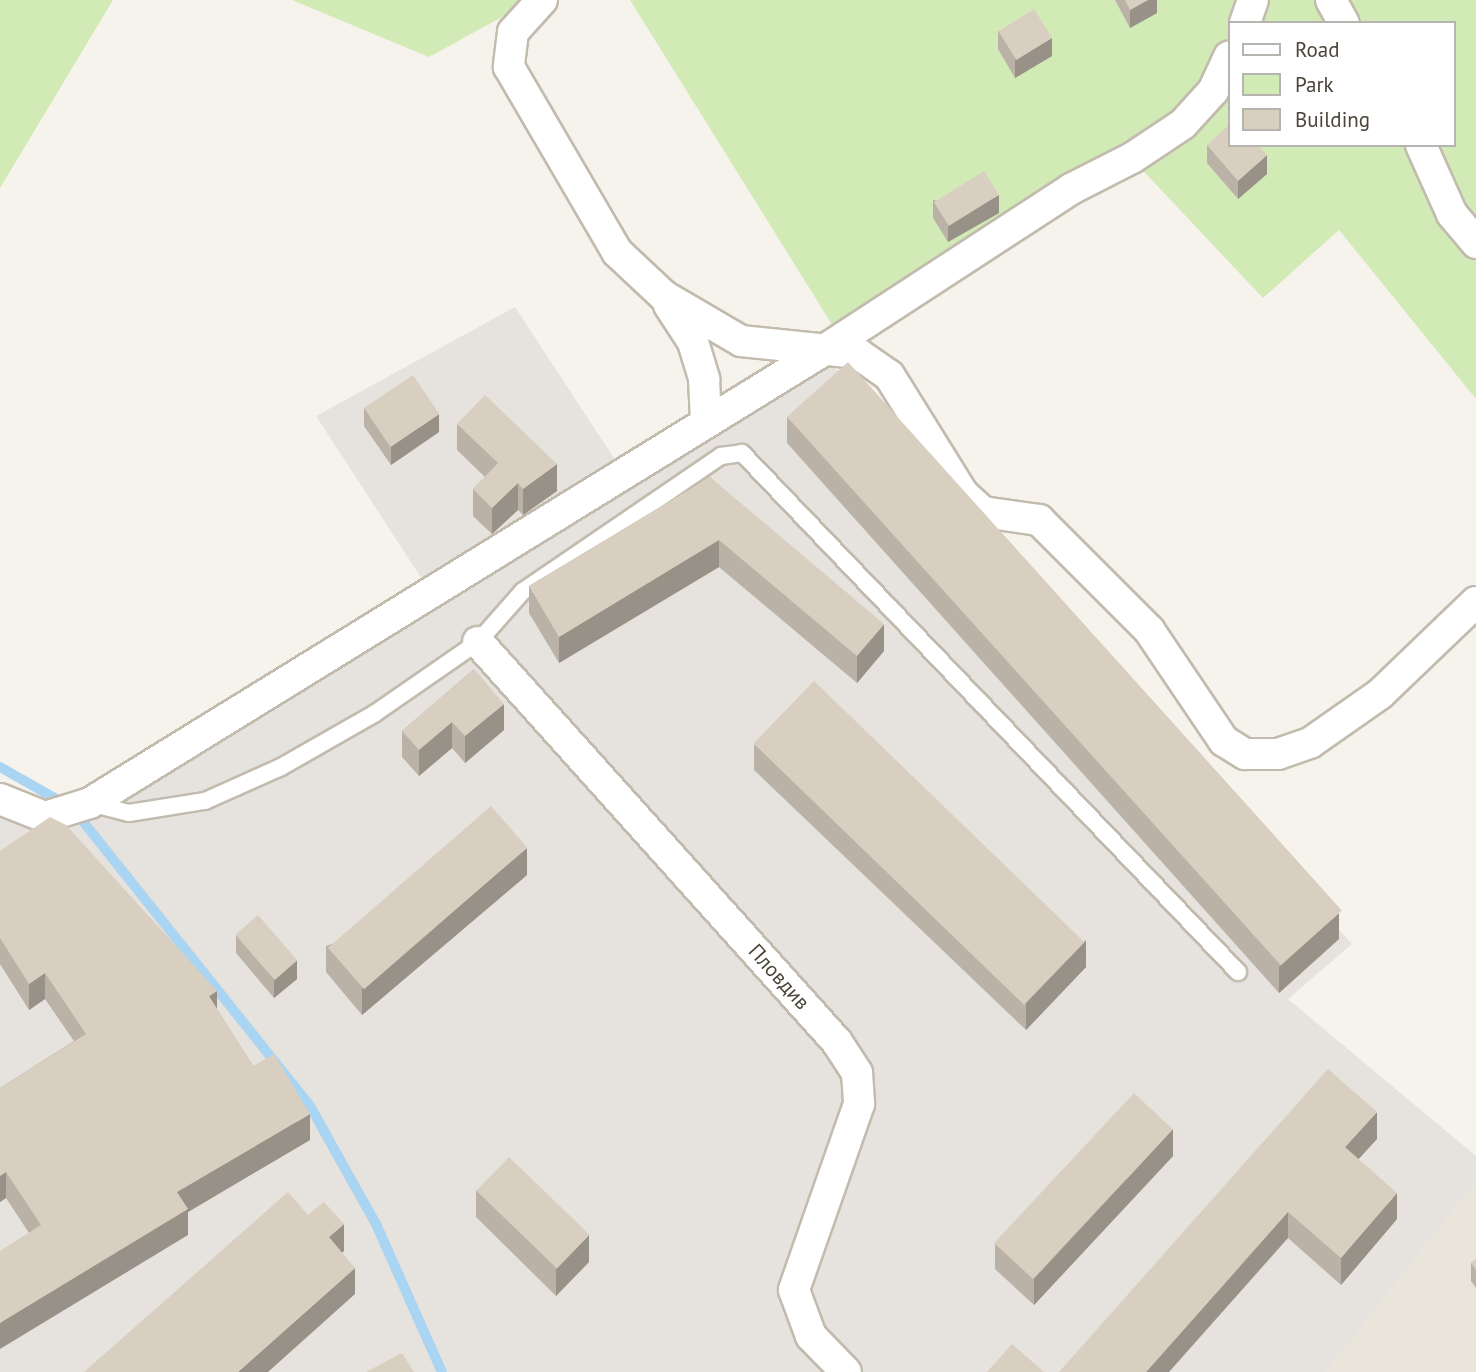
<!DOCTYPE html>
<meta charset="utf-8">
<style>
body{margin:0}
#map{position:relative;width:1476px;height:1372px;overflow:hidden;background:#f6f3ec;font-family:"PT Sans",sans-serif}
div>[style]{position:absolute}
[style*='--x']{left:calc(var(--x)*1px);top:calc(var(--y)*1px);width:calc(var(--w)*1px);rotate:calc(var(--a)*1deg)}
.residential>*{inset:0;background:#eae5da}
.industrial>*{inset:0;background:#e6e2dd}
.green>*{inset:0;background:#d2eab5}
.stream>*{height:10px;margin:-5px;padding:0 5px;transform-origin:5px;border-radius:5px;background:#a9d4f2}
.roads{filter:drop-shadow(2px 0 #c2bbae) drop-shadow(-2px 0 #c2bbae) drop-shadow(0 2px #c2bbae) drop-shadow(0 -2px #c2bbae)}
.service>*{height:16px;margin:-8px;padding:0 8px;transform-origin:8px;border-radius:8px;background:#fff}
.minor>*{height:30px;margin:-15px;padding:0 15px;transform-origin:15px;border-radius:15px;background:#fff}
.wall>*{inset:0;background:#bab2a6}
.shaded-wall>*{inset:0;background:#979187}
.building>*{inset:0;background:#d8cfc1;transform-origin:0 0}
span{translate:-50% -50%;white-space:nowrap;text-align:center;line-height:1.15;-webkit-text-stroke:5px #fff;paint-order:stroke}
.street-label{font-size:21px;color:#4b4439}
.legend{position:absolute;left:1228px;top:21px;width:228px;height:126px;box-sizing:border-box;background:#fff;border:2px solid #b7b4b0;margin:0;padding:9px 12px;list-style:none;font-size:21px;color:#4b4439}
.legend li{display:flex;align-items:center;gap:14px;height:35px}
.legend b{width:35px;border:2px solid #b7b4b0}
</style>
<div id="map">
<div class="residential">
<div style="clip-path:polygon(1476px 1182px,1476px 1372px,1326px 1372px)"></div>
</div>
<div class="industrial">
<div style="clip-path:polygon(515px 307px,625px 475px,821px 352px,1352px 944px,1288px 999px,1476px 1156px,1476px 1182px,1326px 1372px,0 1372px,0 799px,45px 817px,431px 593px,316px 416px)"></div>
</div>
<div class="green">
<div style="clip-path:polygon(0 0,113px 0,0 188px)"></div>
<div style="clip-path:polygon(292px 0,533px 0,429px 57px)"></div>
<div style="clip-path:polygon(evenodd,630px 0,1476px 0,1476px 399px,1339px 230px,1263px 298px,1132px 159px,841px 339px,630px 0,1229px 23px,1453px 23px,1453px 145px,1229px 145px,1229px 23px)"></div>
</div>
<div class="stream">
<div style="--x:0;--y:767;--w:67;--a:29.6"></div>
<div style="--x:85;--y:824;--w:361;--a:51.4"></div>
<div style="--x:310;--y:1106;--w:135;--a:60.8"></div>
<div style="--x:376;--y:1224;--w:162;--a:66"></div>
</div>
<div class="roads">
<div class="service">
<div style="--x:90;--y:803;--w:40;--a:14.4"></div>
<div style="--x:129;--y:813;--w:77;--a:-9"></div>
<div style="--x:205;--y:801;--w:83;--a:-24.1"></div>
<div style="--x:281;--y:767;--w:107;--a:-29.7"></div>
<div style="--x:374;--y:714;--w:126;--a:-34.7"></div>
<div style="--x:478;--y:642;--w:68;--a:-48.6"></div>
<div style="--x:523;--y:591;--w:240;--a:-34.3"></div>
<div style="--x:721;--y:456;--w:21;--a:-8"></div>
<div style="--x:742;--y:453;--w:718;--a:46.3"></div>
</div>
<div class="minor">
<div style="--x:542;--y:0;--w:43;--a:132.2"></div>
<div style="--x:513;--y:32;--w:35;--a:97"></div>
<div style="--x:509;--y:67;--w:214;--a:59.7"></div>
<div style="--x:617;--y:252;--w:64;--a:43.1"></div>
<div style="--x:664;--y:296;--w:89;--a:30.3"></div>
<div style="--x:741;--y:341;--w:117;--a:5.9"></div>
<div style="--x:857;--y:353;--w:39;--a:35"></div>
<div style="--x:889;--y:375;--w:140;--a:58.1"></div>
<div style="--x:963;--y:494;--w:27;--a:42"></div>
<div style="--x:983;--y:512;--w:57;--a:8.1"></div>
<div style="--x:1039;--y:520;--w:156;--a:45"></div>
<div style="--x:1149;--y:630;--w:134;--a:56"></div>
<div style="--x:1224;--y:741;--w:25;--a:32"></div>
<div style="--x:1245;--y:754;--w:33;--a:0"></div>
<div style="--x:1278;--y:754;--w:34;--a:-19"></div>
<div style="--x:1310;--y:743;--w:85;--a:-35"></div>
<div style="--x:1380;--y:694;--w:133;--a:-43.8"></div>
<div style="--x:1331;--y:0;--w:26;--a:61"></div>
<div style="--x:1245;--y:23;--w:24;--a:-71"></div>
<div style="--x:1421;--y:145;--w:76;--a:65.8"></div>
<div style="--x:1452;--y:214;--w:38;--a:50"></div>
<div style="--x:669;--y:305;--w:44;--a:57"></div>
<div style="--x:693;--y:342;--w:39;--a:73"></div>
<div style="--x:704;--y:379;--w:43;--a:87.3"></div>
<div style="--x:478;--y:642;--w:537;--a:48.09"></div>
<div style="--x:837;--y:1042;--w:37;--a:57"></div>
<div style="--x:857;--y:1073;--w:31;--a:86"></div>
<div style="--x:859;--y:1104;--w:197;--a:109.3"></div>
<div style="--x:794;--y:1290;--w:49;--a:69.7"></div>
<div style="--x:811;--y:1336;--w:50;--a:45.8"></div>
<div style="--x:0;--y:799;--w:48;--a:21.8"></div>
<div style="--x:45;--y:817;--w:47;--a:-17.3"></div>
<div style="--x:90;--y:803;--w:859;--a:-31.67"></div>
<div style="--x:821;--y:352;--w:298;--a:-33.1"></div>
<div style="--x:1071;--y:189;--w:68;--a:-26.9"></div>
<div style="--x:1132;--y:158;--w:61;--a:-33.7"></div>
<div style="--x:1183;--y:124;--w:45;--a:-47.7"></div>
<div style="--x:1213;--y:91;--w:38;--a:-65"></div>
</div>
</div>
<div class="wall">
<div style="clip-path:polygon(1115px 0,1157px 0,1157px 13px,1130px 28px)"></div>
<div style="clip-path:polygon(998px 31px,1052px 56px,1015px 78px,998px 49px)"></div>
<div style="clip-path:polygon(1207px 145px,1267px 174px,1238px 199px,1207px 163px)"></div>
<div style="clip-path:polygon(933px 200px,999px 213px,948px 242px,933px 218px)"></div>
<div style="clip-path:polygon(364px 408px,439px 432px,391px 465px,364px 426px)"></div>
<div style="clip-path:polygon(787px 417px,1339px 939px,1279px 993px,787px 443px)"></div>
<div style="clip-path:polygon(457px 424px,557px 491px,523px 515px,518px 510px,492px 534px,473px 516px,473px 489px,485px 477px,457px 450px)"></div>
<div style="clip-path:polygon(710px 477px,884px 651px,857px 683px,719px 567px,559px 663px,529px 613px,529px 586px)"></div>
<div style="clip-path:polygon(474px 669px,504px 730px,465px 763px,452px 748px,419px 776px,402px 757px,402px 731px)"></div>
<div style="clip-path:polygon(754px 744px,1086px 967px,1026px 1030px,754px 770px)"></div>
<div style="clip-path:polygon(0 851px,217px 1009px,253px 1066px,310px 1140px,188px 1212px,188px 1235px,29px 1233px,6px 1198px,0 1202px,0 1088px,74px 1041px,45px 999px,29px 1010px,0 964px)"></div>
<div style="clip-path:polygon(527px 875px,362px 1015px,326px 972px,326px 946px)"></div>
<div style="clip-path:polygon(236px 935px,297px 979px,274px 998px,236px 953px)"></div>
<div style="clip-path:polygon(1377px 1139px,1358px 1159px,1397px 1219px,1341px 1285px,1288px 1238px,1059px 1372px)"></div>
<div style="clip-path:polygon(1173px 1156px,1034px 1305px,995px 1269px,995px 1243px)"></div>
<div style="clip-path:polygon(476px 1190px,589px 1262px,556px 1296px,476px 1217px)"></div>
<div style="clip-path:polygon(1476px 1259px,1476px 1288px,1471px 1281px,1471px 1263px)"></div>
</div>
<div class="shaded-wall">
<div style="clip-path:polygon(1148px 0,1157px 0,1157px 13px,1130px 28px,1130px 10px)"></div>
<div style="clip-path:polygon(1052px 38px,1052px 56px,1015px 78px,1015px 60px)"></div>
<div style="clip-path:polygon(1267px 155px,1267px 174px,1238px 199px,1238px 181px)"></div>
<div style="clip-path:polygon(999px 195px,999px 213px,948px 242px,948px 224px)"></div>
<div style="clip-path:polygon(439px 414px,439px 432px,391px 465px,391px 447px)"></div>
<div style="clip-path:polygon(557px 464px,557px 491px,523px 515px,523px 489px)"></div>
<div style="clip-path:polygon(518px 483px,518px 510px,492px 534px,492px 508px)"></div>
<div style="clip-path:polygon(719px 540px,719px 567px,559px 663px,559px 637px)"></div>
<div style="clip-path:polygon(884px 624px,884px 651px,857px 683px,857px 656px)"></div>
<div style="clip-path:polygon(504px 704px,504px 730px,465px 763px,465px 736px)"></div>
<div style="clip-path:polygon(452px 722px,452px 748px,419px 776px,419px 750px)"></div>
<div style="clip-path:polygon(527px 848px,527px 875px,362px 1015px,362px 988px)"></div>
<div style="clip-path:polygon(1339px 913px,1339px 939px,1279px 993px,1279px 967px)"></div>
<div style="clip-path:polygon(1086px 940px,1086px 967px,1026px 1030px,1026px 1003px)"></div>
<div style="clip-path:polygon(297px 960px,297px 979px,274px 998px,274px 979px)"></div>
<div style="clip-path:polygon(45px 973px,45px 999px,29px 1010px,29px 984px)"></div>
<div style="clip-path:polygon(217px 991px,217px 1017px,209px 996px)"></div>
<div style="clip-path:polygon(1377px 1112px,1377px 1139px,1345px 1174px,1345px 1147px)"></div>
<div style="clip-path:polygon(310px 1114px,310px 1140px,188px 1212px,188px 1235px,0 1349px,0 1323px,177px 1192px)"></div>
<div style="clip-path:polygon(1173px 1129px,1173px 1156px,1034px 1305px,1034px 1279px)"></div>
<div style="clip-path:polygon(6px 1172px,6px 1198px,0 1202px,0 1176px)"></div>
<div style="clip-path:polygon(1397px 1193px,1397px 1219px,1341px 1285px,1341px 1258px)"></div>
<div style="clip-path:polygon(1288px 1212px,1288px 1238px,1169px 1372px,1146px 1372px)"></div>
<div style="clip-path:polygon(344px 1224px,344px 1251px,329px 1264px,329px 1237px)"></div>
<div style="clip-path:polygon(589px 1235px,589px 1262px,556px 1296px,556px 1269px)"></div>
<div style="clip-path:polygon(355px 1268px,355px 1294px,268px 1372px,238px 1372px)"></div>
</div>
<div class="building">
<div style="clip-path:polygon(1125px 0,1148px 0,1130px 10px)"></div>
<div style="left:1034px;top:9px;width:34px;height:42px;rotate:58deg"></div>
<div style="clip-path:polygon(1229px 125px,1229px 145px,1258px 145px,1267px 155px,1238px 181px,1207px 145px)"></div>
<div style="left:984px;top:171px;width:28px;height:59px;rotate:58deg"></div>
<div style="left:848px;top:362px;width:738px;height:82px;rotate:48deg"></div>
<div style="left:413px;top:375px;width:47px;height:59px;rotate:56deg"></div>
<div style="clip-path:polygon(485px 395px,557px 464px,523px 489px,518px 483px,492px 508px,473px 489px,498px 463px,457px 424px)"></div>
<div style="clip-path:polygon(710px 477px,884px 624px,857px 656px,719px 540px,559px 637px,529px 586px)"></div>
<div style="clip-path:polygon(474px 669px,504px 704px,465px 736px,452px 722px,419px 750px,402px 731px)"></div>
<div style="left:814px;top:681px;width:376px;height:87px;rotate:44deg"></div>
<div style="left:491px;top:806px;width:55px;height:216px;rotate:49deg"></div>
<div style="clip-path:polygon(50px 817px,66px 825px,217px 991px,209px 996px,253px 1066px,274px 1054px,310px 1114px,177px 1192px,188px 1209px,0 1323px,0 1251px,41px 1225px,6px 1172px,0 1176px,0 1088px,86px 1034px,45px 973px,29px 984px,0 938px,0 851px)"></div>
<div style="left:258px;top:915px;width:60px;height:30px;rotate:49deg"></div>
<div style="clip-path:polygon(1328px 1069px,1377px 1112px,1345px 1147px,1397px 1193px,1341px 1258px,1288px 1212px,1146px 1372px,1059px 1372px)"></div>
<div style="left:1134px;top:1093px;width:53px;height:205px;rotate:43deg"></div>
<div style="left:509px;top:1157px;width:112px;height:47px;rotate:44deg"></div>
<div style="clip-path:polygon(288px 1192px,308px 1215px,324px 1202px,344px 1224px,329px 1237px,355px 1268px,238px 1372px,84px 1372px)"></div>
<div style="clip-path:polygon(1476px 1259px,1476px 1270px,1471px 1263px)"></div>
<div style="clip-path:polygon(1012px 1344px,1044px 1372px,987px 1372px)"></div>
<div style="clip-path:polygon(402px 1353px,414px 1372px,366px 1372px)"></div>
</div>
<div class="street-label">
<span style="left:779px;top:977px;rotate:48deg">Пловдив</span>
</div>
<ul class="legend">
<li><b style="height:9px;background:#fff"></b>Road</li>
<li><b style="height:19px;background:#d2eab5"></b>Park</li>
<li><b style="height:19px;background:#d8cfc1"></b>Building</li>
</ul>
</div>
